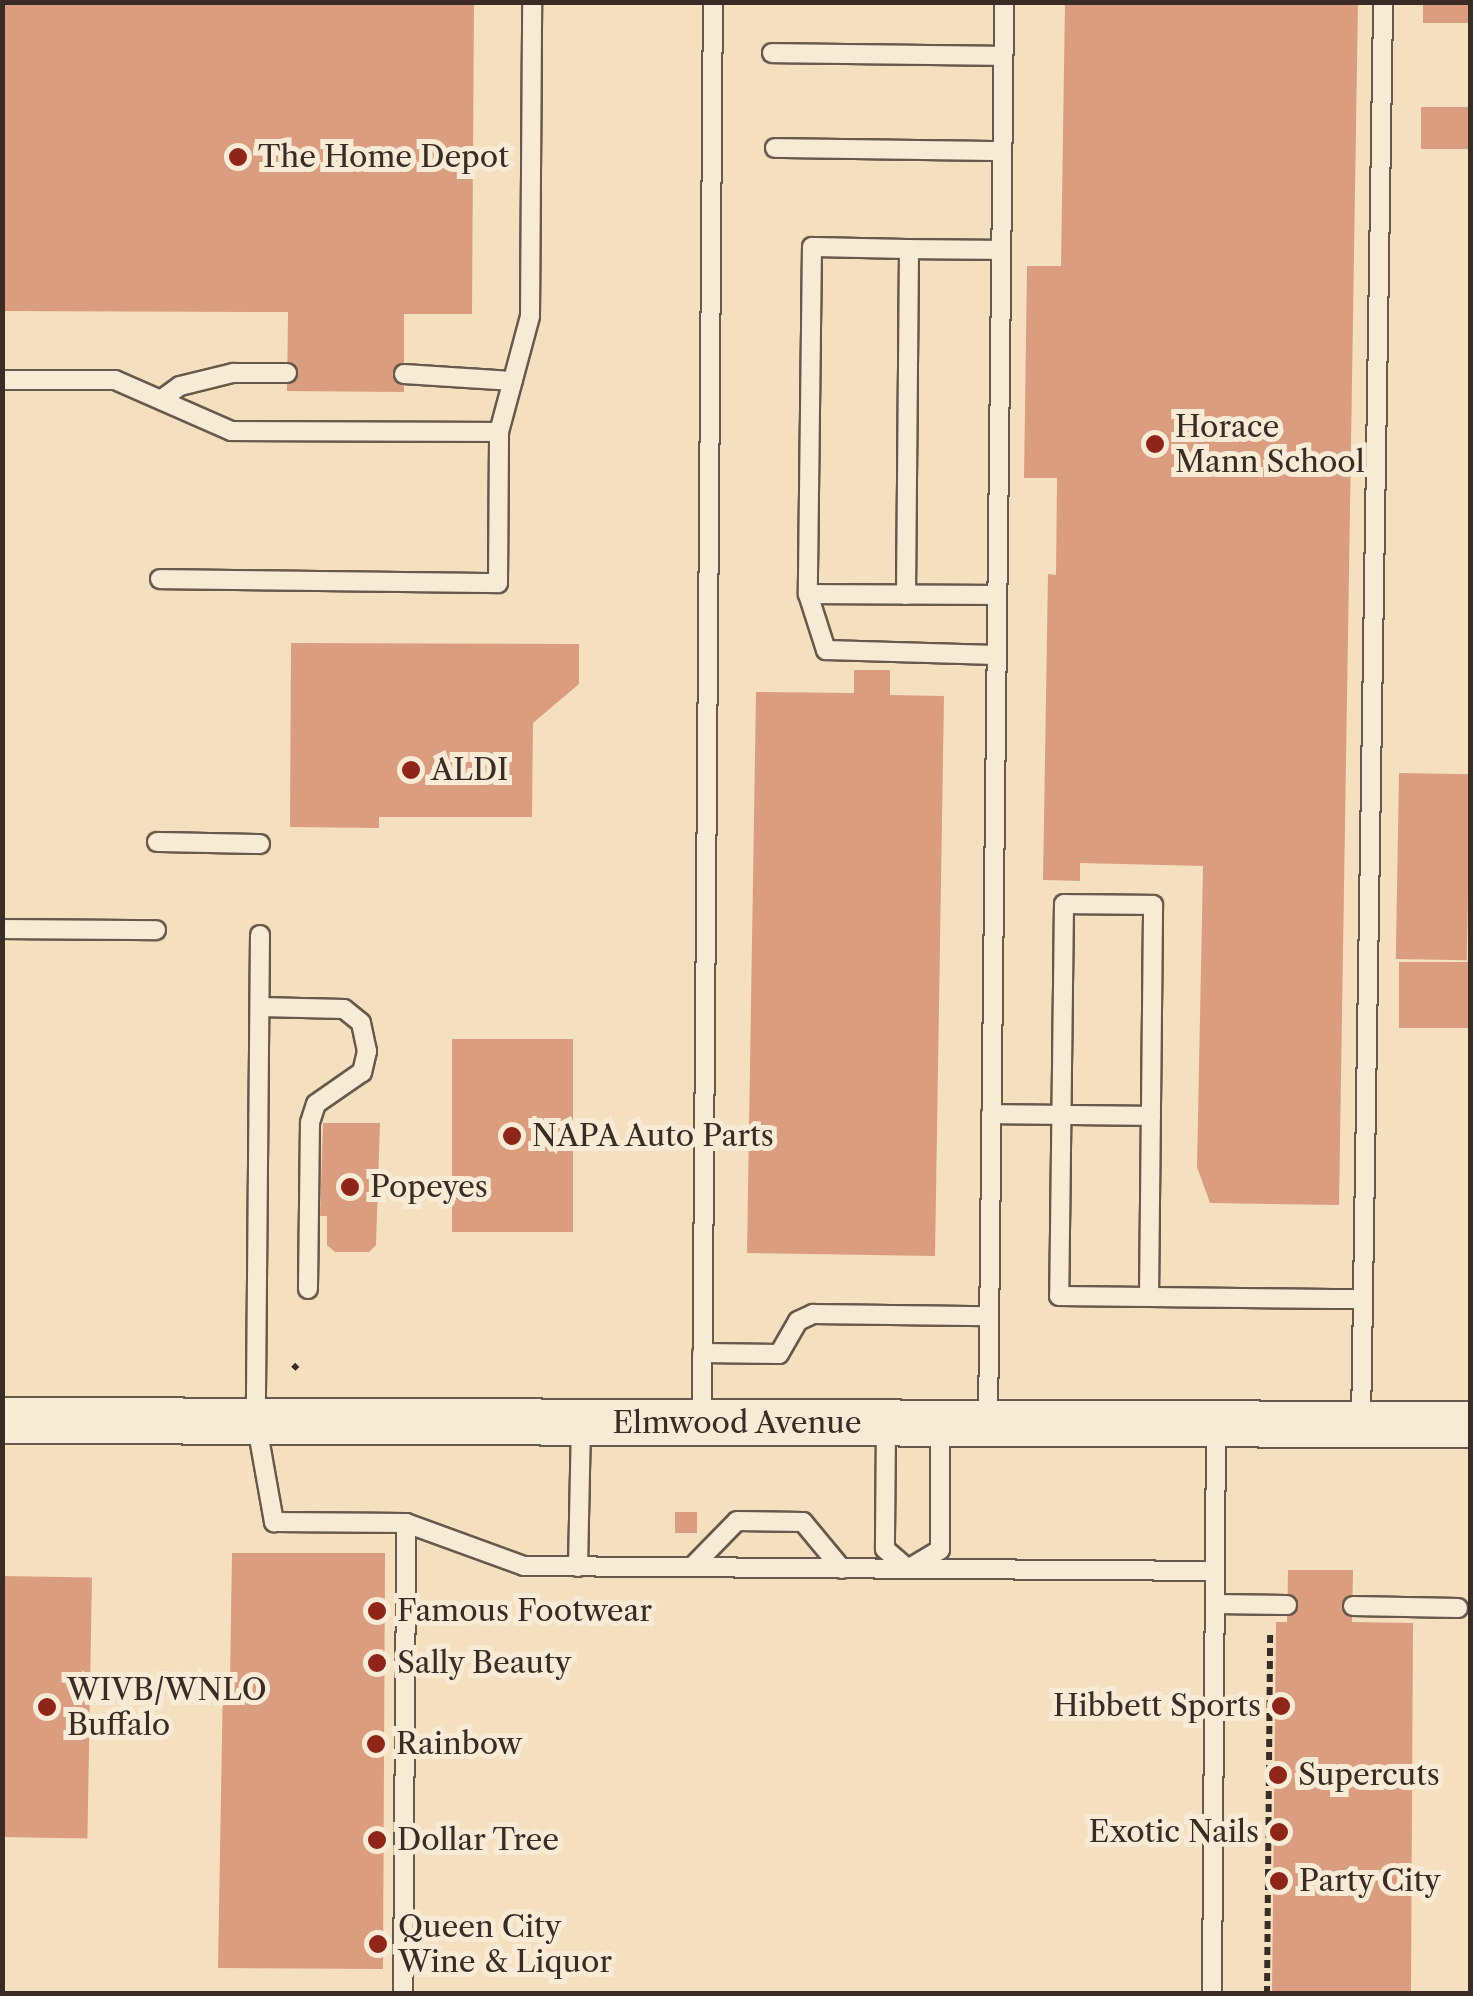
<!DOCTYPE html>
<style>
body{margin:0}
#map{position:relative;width:1473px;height:1996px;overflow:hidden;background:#f4e0be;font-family:"Libre Caslon Text",serif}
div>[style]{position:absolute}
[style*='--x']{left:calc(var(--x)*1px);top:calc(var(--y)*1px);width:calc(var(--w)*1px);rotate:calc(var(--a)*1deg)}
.building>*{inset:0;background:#db9d7f;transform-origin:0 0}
.path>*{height:6px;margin-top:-3px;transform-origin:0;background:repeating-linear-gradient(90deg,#382c25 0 8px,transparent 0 13px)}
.roads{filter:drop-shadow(2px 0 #67594b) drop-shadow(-2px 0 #67594b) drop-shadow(0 2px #67594b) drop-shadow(0 -2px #67594b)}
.service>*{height:18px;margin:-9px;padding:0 9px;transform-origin:9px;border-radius:9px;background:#f8ebd5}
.tertiary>*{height:45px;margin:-22.5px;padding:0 22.5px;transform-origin:22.5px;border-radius:22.5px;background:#f8ebd5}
.dots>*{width:28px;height:28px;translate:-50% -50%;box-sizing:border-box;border:5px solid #f8ebd5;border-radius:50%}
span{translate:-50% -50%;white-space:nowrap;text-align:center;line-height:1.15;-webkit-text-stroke:10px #f8ebd5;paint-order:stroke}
.poi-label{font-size:30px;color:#382c25}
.left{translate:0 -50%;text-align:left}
.right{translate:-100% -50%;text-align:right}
.street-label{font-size:30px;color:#382c25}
.frame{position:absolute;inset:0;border:5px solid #382c25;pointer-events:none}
</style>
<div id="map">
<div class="building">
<div style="clip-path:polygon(2px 2px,474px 2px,472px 314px,404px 314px,404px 392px,287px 391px,288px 312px,2px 311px)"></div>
<div style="clip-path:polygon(1065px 2px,1358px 2px,1339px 1205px,1210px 1203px,1197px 1167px,1203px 866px,1080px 863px,1080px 881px,1043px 880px,1048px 574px,1056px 575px,1057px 478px,1024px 478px,1027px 266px,1061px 266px)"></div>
<div style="left:1423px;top:2px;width:47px;height:21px"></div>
<div style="left:1421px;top:107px;width:49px;height:42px"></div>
<div style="clip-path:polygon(291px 643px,579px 644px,579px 684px,533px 723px,532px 817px,379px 817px,379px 828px,290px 827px)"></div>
<div style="clip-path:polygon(854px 670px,890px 670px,890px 695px,944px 696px,935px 1256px,747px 1253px,756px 692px,854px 693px)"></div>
<div style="left:1399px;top:773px;width:71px;height:186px;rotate:1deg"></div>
<div style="left:1399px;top:962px;width:71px;height:66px"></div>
<div style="left:452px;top:1039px;width:121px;height:193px"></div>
<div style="clip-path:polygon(323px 1123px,380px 1123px,376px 1245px,369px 1252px,335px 1252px,327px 1245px,327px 1216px,320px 1216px)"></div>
<div style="left:675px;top:1512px;width:22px;height:21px"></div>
<div style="clip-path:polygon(232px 1553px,385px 1553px,383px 1969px,218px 1968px,223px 1679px,230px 1679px)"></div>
<div style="clip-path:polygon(1288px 1570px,1353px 1570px,1352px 1622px,1413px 1623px,1411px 1994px,1272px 1994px,1276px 1622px,1287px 1622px)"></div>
<div style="left:2px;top:1576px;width:90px;height:261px;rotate:1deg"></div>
</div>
<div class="path">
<div style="--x:293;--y:1369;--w:6;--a:-45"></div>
<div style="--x:1267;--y:1994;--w:364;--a:-89.5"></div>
</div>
<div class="roads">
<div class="service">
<div style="--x:772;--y:53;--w:231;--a:0.7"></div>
<div style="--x:775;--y:148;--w:227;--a:0.8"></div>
<div style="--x:909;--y:249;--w:92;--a:0.6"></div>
<div style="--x:404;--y:374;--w:109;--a:3.7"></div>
<div style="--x:2;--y:380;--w:113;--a:0"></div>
<div style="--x:115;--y:380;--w:127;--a:23.7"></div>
<div style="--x:231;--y:431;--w:268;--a:0.2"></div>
<div style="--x:162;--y:399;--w:22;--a:-36"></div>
<div style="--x:180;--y:386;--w:55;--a:-13.8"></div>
<div style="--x:233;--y:373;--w:54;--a:0"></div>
<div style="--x:160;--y:579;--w:338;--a:0.7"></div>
<div style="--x:498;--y:583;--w:151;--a:-89.6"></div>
<div style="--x:499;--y:432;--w:120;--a:-75"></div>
<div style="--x:530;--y:316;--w:314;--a:-89.6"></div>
<div style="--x:808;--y:594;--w:59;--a:72.2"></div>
<div style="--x:826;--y:650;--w:170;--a:1.7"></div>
<div style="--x:906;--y:595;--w:346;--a:-89.5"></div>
<div style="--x:909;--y:249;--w:97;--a:-178.8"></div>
<div style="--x:812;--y:247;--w:347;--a:90.7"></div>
<div style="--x:808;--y:594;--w:189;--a:0.3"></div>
<div style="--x:157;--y:842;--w:103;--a:1.1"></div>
<div style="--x:2;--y:929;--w:154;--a:0.4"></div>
<div style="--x:260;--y:935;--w:486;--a:90.5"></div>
<div style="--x:256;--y:1421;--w:103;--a:79.9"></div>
<div style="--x:274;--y:1522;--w:132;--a:0.4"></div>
<div style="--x:406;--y:1523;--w:126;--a:20"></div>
<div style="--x:524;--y:1566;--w:691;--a:0.41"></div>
<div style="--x:260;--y:1007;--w:84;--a:1.4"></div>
<div style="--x:344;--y:1009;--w:22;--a:39"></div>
<div style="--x:361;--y:1023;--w:29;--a:78"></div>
<div style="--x:367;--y:1051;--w:22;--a:103"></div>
<div style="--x:362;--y:1072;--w:56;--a:145.2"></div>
<div style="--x:316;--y:1104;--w:20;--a:108"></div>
<div style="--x:310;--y:1123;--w:166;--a:90.7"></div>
<div style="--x:991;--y:1114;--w:160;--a:0.7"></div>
<div style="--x:1149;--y:1297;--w:392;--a:-89.4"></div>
<div style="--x:1153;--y:905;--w:89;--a:-179.4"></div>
<div style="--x:1064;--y:904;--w:392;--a:90.7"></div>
<div style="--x:1059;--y:1296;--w:90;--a:0.6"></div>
<div style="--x:1149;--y:1297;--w:184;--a:0.6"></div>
<div style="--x:1333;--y:1299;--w:30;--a:0"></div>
<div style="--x:702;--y:1353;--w:77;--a:0.7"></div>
<div style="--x:779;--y:1354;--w:38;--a:-60"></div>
<div style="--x:798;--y:1321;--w:17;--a:-25"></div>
<div style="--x:813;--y:1314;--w:176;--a:0.7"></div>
<div style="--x:702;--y:1422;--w:1420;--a:-89.56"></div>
<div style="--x:988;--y:1422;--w:1420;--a:-89.35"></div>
<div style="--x:1361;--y:1424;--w:1422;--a:-89.11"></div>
<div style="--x:886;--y:1425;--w:124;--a:90.5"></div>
<div style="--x:885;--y:1549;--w:30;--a:41"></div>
<div style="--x:908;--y:1569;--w:37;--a:-31"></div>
<div style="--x:940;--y:1550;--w:126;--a:-90"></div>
<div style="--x:578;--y:1567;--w:144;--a:-88.8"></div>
<div style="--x:692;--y:1567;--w:64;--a:-45.6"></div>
<div style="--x:737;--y:1521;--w:66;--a:0.9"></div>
<div style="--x:803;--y:1522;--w:61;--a:50.3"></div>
<div style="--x:1215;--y:1604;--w:72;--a:0.8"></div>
<div style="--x:1353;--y:1606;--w:105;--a:1.1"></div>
<div style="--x:403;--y:1994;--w:471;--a:-89.6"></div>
<div style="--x:1212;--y:1994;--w:569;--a:-89.6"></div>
</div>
<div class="tertiary">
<div style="--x:2;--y:1420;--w:1468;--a:0.16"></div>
</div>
</div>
<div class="dots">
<div style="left:238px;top:157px;background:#8f2418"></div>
<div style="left:1155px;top:444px;background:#8f2418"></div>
<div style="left:411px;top:770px;background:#8f2418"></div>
<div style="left:512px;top:1136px;background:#8f2418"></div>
<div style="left:350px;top:1187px;background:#8f2418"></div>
<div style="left:377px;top:1611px;background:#8f2418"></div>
<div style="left:377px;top:1663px;background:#8f2418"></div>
<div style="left:1281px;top:1706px;background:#8f2418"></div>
<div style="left:47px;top:1707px;background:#8f2418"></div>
<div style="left:376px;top:1744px;background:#8f2418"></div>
<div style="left:1278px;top:1775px;background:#8f2418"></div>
<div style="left:1279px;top:1832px;background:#8f2418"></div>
<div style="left:377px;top:1840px;background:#8f2418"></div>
<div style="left:1279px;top:1881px;background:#8f2418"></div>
<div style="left:378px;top:1944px;background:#8f2418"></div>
</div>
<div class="poi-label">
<span class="left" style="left:258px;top:157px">The Home Depot</span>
<span class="left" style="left:1175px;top:444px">Horace<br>Mann School</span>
<span class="left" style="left:431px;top:770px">ALDI</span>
<span class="left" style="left:532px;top:1136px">NAPA Auto Parts</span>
<span class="left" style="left:370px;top:1187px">Popeyes</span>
<span class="left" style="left:397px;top:1611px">Famous Footwear</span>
<span class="left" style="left:397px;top:1663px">Sally Beauty</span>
<span class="left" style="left:67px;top:1707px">WIVB/WNLO<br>Buffalo</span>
<span class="right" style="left:1261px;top:1706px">Hibbett Sports</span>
<span class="left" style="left:396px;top:1744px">Rainbow</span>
<span class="left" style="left:1298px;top:1775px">Supercuts</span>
<span class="right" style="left:1259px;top:1832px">Exotic Nails</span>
<span class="left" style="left:397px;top:1840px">Dollar Tree</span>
<span class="left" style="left:1299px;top:1881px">Party City</span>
<span class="left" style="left:398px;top:1944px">Queen City<br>Wine &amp; Liquor</span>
</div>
<div class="street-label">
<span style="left:737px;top:1423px">Elmwood Avenue</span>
</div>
<div class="frame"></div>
</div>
